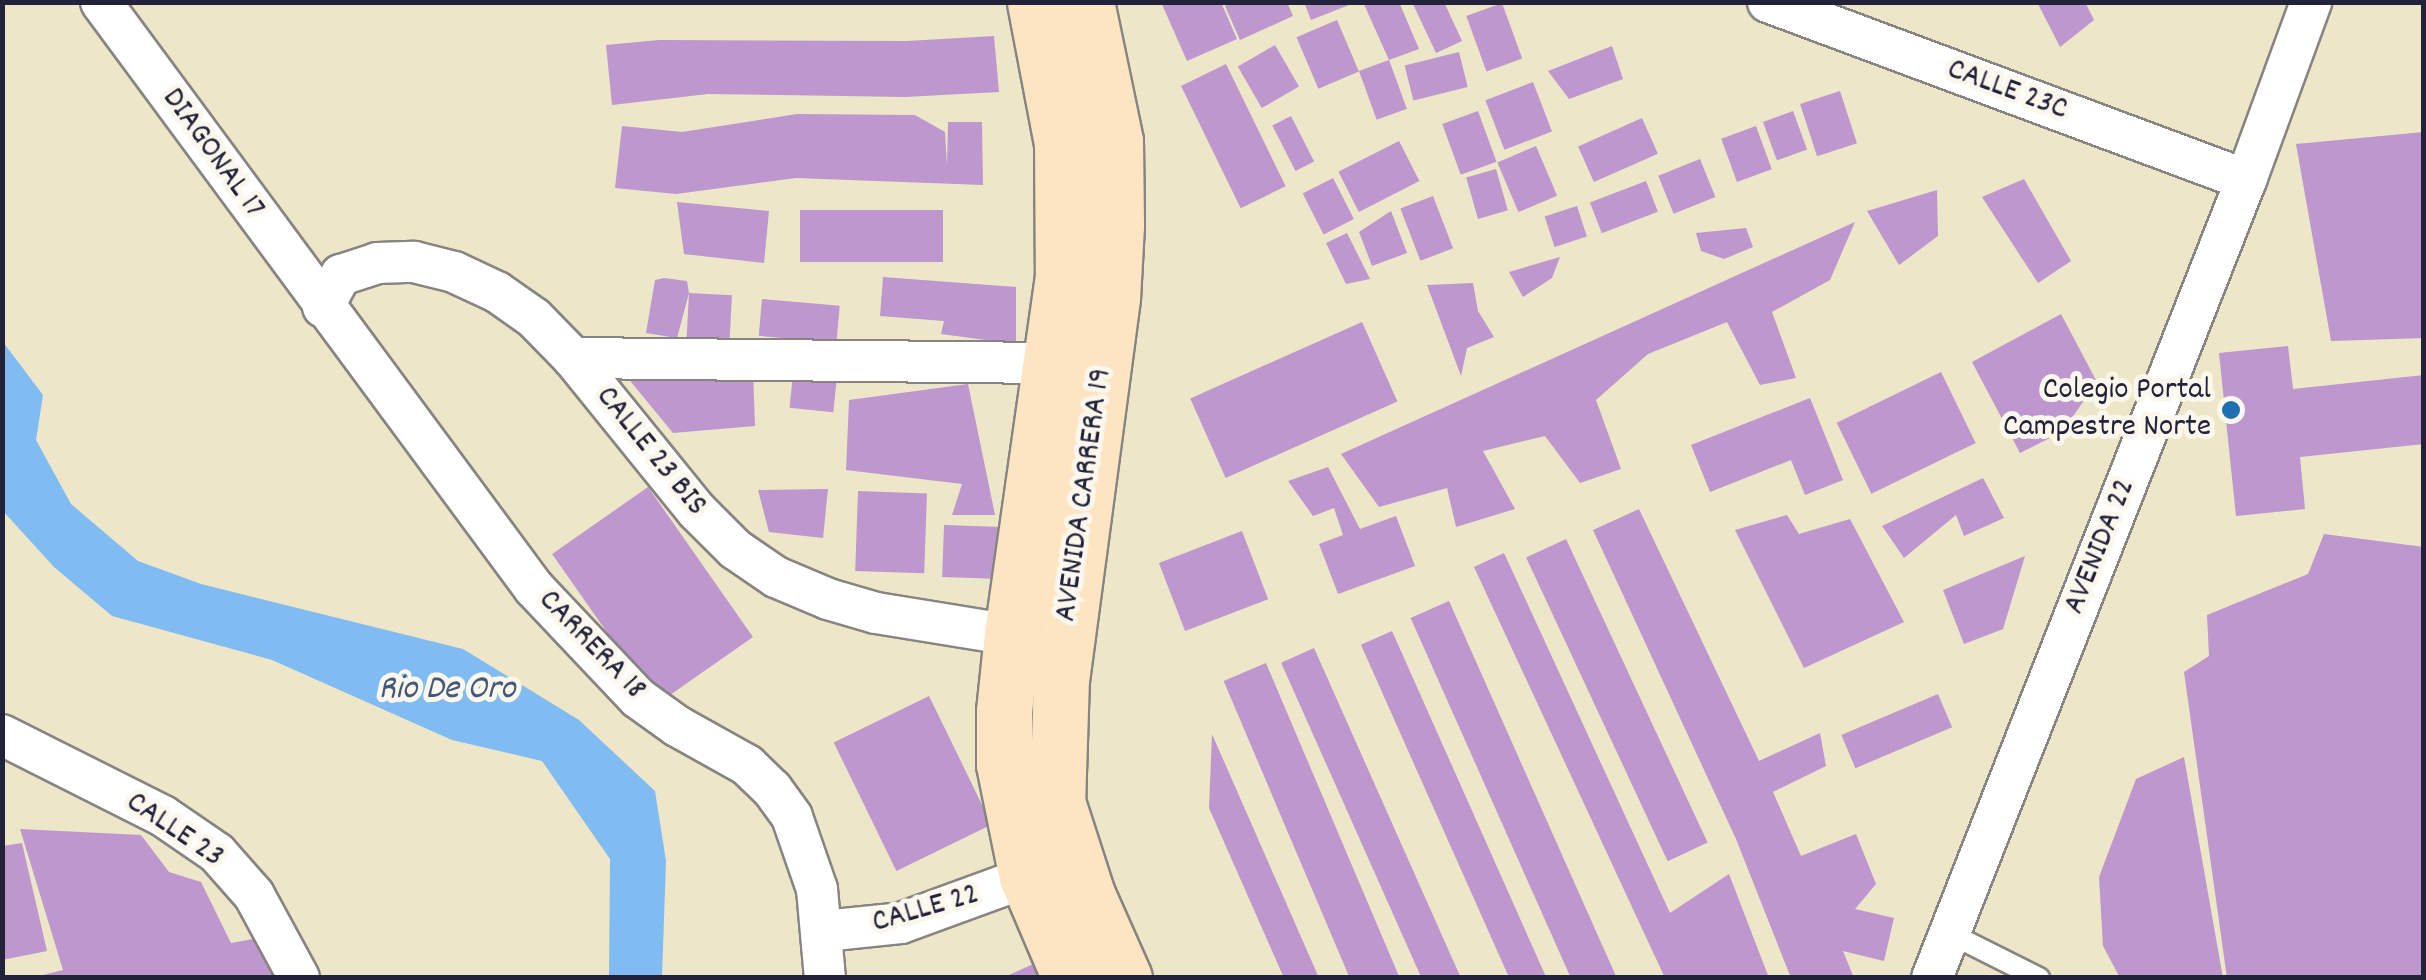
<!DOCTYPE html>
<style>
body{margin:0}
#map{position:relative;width:2426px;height:980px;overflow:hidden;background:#ede6c8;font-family:Dekko,sans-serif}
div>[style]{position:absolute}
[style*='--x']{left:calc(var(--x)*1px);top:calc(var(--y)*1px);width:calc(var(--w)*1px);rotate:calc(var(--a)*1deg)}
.water>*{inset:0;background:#80bcf2}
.building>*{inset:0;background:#bd97ce;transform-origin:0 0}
.roads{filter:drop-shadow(2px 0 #888482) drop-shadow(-2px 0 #888482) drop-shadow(0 2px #888482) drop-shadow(0 -2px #888482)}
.lane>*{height:20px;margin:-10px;padding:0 10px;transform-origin:10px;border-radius:10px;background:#fff}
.street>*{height:40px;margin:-20px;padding:0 20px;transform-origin:20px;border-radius:20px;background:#fff}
.secondary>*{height:55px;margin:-27.5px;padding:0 27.5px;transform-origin:27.5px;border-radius:27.5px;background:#fde5c4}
.dots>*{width:28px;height:28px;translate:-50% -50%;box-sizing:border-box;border:5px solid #fbf7ec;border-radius:50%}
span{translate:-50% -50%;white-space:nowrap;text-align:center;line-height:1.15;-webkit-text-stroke:10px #fbf7ec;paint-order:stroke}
.street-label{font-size:32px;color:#22223b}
.poi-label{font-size:32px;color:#22223b}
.right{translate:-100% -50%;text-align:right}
.water-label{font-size:35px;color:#43587b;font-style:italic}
.frame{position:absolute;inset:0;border:5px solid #22223b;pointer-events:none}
</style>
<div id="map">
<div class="water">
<div style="clip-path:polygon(3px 342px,43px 395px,36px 440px,71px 504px,138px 561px,201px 584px,463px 649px,579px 720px,655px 791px,666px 861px,662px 977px,609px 977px,610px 859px,542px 761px,452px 740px,272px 660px,112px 616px,54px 567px,3px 511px)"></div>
</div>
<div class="building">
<div style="clip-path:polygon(1161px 2px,1221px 2px,1237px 39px,1187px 61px)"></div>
<div style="clip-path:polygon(1232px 2px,1287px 2px,1293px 16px,1240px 40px,1225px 6px)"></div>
<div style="clip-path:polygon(1304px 2px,1348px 2px,1349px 5px,1311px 20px)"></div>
<div style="clip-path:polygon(1363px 2px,1399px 2px,1419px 49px,1389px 60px)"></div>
<div style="clip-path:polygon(1412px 2px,1444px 2px,1462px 41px,1436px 53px)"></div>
<div style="clip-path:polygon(2037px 2px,2085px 2px,2094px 20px,2060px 47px)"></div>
<div style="left:1502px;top:3px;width:59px;height:38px;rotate:70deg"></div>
<div style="left:1337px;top:20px;width:56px;height:44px;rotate:67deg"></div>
<div style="clip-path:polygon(994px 36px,999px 92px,905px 97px,708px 94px,612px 105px,606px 45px,659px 40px,907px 41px)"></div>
<div style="left:1275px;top:45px;width:48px;height:43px;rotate:60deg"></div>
<div style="clip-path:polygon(1612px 46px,1623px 79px,1569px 99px,1548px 71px)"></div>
<div style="left:1459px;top:52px;width:36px;height:56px;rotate:76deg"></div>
<div style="left:1389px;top:60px;width:52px;height:32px;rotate:70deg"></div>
<div style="left:1226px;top:64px;width:136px;height:50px;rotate:64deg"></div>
<div style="left:1533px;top:82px;width:53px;height:51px;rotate:69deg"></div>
<div style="left:1840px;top:91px;width:55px;height:42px;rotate:72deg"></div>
<div style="left:1478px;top:111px;width:54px;height:38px;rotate:70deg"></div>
<div style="left:1793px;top:111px;width:41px;height:32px;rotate:70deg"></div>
<div style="clip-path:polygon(797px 114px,915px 115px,945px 132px,947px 166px,948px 122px,982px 122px,983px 185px,796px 178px,676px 194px,615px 188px,622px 126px,682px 132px)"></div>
<div style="left:1291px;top:116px;width:51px;height:21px;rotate:63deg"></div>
<div style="left:1642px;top:118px;width:39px;height:70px;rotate:66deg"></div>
<div style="left:1756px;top:126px;width:46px;height:37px;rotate:70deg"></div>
<div style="clip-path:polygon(2424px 132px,2424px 338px,2331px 341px,2296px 144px)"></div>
<div style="left:1399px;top:141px;width:45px;height:68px;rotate:63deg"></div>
<div style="left:1536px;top:146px;width:54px;height:42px;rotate:67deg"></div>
<div style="left:1700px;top:159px;width:41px;height:45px;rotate:68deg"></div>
<div style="left:1496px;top:169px;width:43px;height:31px;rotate:74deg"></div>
<div style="left:1333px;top:178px;width:46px;height:34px;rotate:63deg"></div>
<div style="clip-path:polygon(2024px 179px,2071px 261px,2038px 283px,1982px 197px)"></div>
<div style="left:1646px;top:181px;width:33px;height:60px;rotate:69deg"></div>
<div style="clip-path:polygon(1937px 190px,1938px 236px,1899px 265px,1867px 211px)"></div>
<div style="left:1433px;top:196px;width:56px;height:35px;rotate:69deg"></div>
<div style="clip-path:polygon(677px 202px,769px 211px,764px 263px,684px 254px)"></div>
<div style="left:1577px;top:206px;width:32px;height:34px;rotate:72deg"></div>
<div style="left:800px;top:210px;width:143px;height:52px"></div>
<div style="clip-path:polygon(1391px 211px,1407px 253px,1372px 266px,1359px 232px)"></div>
<div style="clip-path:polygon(1855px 222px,1830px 280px,1772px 312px,1796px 378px,1760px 385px,1727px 322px,1648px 354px,1596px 400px,1621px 469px,1580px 483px,1545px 436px,1483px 451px,1515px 509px,1456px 527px,1447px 488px,1379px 507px,1341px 454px)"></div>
<div style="clip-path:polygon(1746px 228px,1753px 247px,1724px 259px,1701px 251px,1696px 233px)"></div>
<div style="clip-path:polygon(1347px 233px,1370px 279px,1346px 284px,1326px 243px)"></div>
<div style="clip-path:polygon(1560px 257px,1552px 278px,1523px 297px,1509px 272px)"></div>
<div style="clip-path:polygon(883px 277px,1016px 287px,1016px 344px,941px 334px,944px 321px,880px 316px)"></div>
<div style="clip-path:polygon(664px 278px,687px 281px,689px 293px,677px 338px,646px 333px,655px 280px)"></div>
<div style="clip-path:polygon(1473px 283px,1478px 311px,1494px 337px,1467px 348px,1461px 376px,1427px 285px)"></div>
<div style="left:689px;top:293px;width:43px;height:46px;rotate:3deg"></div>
<div style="left:762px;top:299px;width:78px;height:37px;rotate:5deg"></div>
<div style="clip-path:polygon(2061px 314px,2097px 382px,2062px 432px,2020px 453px,1972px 362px)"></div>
<div style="left:1362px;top:322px;width:87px;height:188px;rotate:66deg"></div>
<div style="clip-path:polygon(2288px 346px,2293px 389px,2424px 375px,2424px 444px,2300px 457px,2305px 509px,2236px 516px,2219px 353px)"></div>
<div style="left:794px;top:365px;width:44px;height:43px;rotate:6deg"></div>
<div style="clip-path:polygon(753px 372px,755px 426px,673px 433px,627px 377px)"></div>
<div style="left:1941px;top:372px;width:79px;height:116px;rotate:64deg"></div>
<div style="clip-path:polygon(968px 384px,995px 515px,952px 515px,962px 484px,846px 470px,849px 400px)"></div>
<div style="clip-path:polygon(1810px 398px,1843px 480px,1805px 495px,1791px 460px,1710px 492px,1691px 445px)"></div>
<div style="clip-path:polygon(1328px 467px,1360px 529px,1396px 516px,1415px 566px,1338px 594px,1319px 544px,1343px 535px,1334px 508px,1313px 516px,1288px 481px)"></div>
<div style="clip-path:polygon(1983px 478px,2004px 518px,1964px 536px,1956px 515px,1904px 558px,1882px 526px)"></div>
<div style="left:648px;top:487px;width:183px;height:117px;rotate:55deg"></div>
<div style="clip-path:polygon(828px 489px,823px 538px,769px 532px,758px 490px)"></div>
<div style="left:858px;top:491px;width:69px;height:80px;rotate:2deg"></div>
<div style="clip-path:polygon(1639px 509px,1759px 761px,1820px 733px,1826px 766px,1773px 792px,1801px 856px,1856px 834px,1876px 884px,1855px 909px,1894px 918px,1884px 961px,1843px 951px,1854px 978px,1791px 978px,1736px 839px,1593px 530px)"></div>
<div style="clip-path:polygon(1787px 515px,1799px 534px,1850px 519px,1904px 622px,1804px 668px,1735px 530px)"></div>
<div style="left:944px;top:525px;width:59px;height:52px;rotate:2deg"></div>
<div style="left:1242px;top:531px;width:73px;height:89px;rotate:69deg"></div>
<div style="clip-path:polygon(2324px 534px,2424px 547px,2424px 978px,2227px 978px,2184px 672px,2209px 656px,2207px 615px,2308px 574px)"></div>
<div style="left:1566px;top:539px;width:335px;height:44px;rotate:65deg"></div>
<div style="clip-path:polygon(1504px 553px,1670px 913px,1729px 874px,1769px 978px,1665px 978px,1474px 567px)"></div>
<div style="clip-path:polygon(2025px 556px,2003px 629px,1964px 644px,1943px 590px)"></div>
<div style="left:1449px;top:601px;width:412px;height:42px;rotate:66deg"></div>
<div style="left:1392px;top:631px;width:379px;height:34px;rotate:66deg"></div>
<div style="left:1314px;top:648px;width:361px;height:36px;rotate:66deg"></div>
<div style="left:1266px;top:663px;width:343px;height:46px;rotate:67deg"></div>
<div style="left:1938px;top:694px;width:36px;height:105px;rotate:67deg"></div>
<div style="left:929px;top:696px;width:143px;height:106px;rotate:64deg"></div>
<div style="clip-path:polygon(1212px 734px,1319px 978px,1284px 978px,1209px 808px)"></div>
<div style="clip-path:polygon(2184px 757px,2223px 978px,2120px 978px,2103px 946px,2099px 877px,2136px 779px)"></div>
<div style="clip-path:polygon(20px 829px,141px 835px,169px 872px,201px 882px,231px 943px,259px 938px,275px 978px,31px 978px,63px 970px)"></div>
<div style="clip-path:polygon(22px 843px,47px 951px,2px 960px,2px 846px)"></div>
<div style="clip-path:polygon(1038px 962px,1043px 978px,1002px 978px)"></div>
</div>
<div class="roads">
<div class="lane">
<div style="--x:1949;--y:933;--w:101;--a:26.6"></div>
</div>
<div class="street">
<div style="--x:101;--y:2;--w:729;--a:53.54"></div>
<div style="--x:534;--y:588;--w:151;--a:46.6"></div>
<div style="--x:638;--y:698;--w:48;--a:35.7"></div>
<div style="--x:677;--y:726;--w:80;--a:29.1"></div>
<div style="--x:747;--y:765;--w:35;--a:44"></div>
<div style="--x:772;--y:789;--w:34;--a:54"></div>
<div style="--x:792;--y:817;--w:76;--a:70.9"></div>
<div style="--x:817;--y:889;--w:89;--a:84.9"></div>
<div style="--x:1768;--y:2;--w:510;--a:20.42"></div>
<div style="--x:323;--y:307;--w:37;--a:-61"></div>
<div style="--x:341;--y:275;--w:38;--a:-18"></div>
<div style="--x:377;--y:263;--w:37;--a:-2"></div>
<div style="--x:414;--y:262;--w:41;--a:14"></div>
<div style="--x:454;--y:272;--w:47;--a:24.9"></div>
<div style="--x:497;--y:292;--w:45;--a:35.1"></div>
<div style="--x:534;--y:318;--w:56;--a:45.7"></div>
<div style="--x:573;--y:358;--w:197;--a:51"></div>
<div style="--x:697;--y:511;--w:54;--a:45"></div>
<div style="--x:735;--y:549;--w:50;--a:34.3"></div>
<div style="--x:776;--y:577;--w:56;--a:22.9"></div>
<div style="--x:828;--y:599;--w:50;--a:16.3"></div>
<div style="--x:876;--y:613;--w:138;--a:9.2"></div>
<div style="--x:573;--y:358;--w:477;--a:0.6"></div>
<div style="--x:2;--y:735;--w:180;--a:26.7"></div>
<div style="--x:163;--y:816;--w:65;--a:34.4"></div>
<div style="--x:217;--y:853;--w:56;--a:48.6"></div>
<div style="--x:254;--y:895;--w:94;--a:61.5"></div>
<div style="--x:824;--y:931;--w:77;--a:-5.9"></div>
<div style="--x:901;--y:923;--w:134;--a:-20.1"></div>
<div style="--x:1932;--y:978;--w:858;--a:-68.52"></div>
<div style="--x:2246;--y:180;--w:189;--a:-69.9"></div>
</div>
<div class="secondary">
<div style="--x:1035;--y:2;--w:145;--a:79.2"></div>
<div style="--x:1062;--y:144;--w:132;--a:89.6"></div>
<div style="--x:1063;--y:276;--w:363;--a:98.1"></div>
<div style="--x:1012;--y:635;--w:76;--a:96"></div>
<div style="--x:1004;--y:711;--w:53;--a:90"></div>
<div style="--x:1004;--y:764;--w:115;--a:78.5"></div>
<div style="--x:1027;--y:877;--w:110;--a:66.9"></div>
<div style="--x:1086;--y:2;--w:142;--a:78.2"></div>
<div style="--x:1115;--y:141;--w:84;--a:89.3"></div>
<div style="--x:1116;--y:225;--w:73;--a:93.1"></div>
<div style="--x:1112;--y:298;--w:383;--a:97.6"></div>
<div style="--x:1061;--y:678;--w:124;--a:91.8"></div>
<div style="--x:1057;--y:802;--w:98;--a:72.1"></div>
<div style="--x:1087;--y:895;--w:91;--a:66"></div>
</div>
</div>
<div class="dots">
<div style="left:2231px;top:410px;background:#1f6fb2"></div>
</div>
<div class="street-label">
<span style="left:2007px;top:91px;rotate:20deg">CALLE 23C</span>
<span style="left:212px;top:154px;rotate:54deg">DIAGONAL 17</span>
<span style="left:650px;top:452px;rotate:51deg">CALLE 23 BIS</span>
<span style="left:1085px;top:495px;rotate:-82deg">AVENIDA CARRERA 19</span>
<span style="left:2101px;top:547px;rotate:-68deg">AVENIDA 22</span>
<span style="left:591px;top:646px;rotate:46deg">CARRERA 18</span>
<span style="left:174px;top:831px;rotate:34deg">CALLE 23</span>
<span style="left:926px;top:910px;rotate:-16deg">CALLE 22</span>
</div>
<div class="poi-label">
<span class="right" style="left:2211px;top:410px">Colegio Portal<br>Campestre Norte</span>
</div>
<div class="water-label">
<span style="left:447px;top:690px">Rio De Oro</span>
</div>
<div class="frame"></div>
</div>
